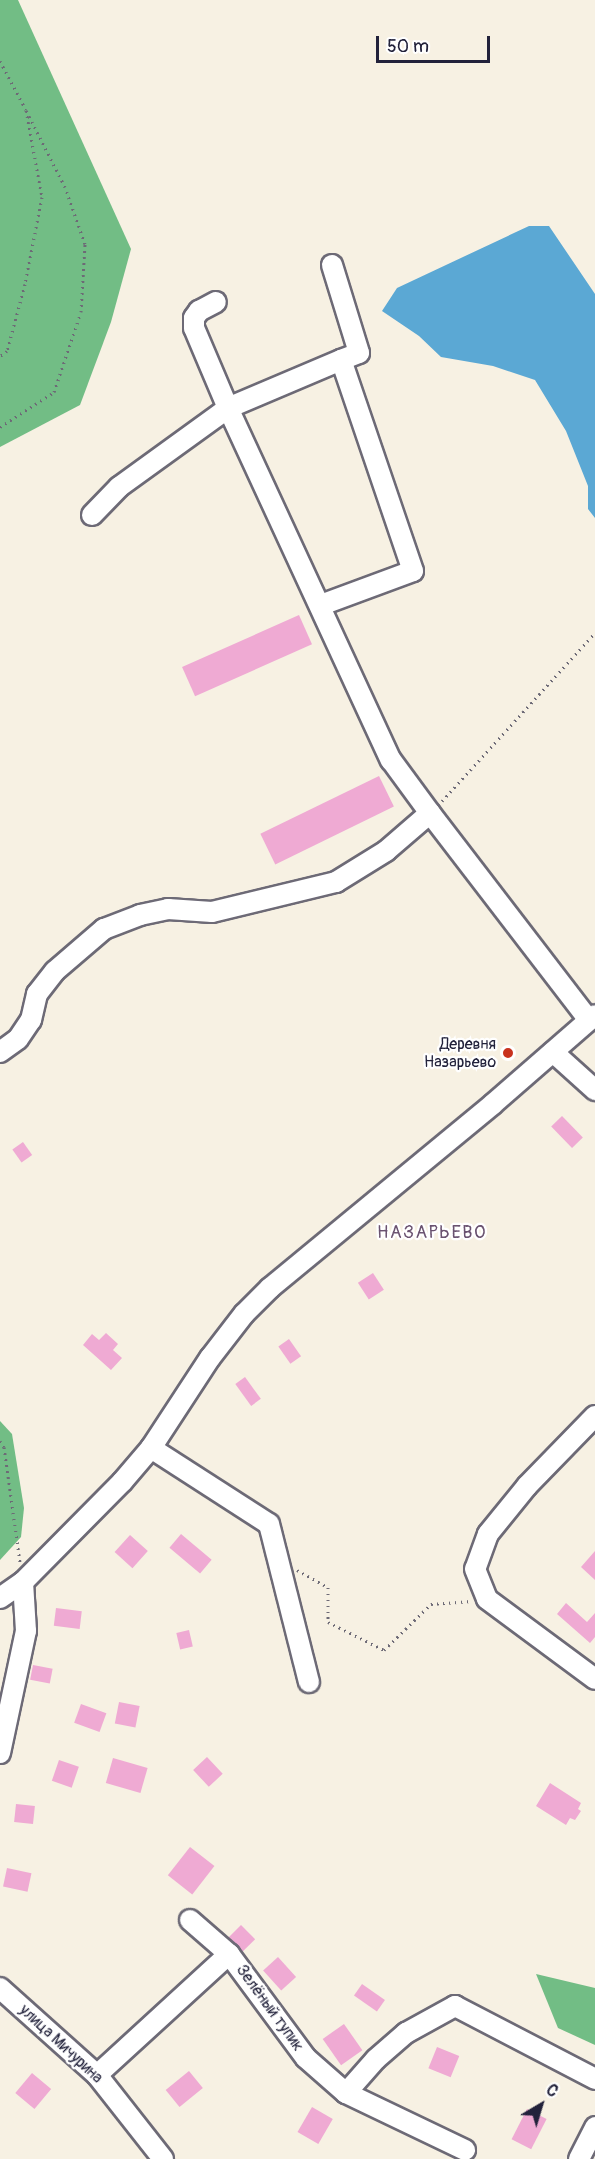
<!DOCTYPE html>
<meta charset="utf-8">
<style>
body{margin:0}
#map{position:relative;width:595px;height:2159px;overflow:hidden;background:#f7f1e3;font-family:Pangolin,sans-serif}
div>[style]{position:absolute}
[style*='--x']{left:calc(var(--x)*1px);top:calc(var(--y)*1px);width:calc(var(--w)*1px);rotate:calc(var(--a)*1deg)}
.forest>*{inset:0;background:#72bd85}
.water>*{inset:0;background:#5ba8d4}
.building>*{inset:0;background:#efaad3;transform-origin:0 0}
.path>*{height:3px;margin-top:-1.5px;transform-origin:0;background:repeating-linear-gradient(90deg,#6d6a76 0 1.5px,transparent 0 6px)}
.roads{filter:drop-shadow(2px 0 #6d6a76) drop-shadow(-2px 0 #6d6a76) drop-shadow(0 2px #6d6a76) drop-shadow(0 -2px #6d6a76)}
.minor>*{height:20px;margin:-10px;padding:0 10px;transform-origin:10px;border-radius:10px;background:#fff}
.dots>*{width:16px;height:16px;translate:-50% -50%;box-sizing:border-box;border:3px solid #fff;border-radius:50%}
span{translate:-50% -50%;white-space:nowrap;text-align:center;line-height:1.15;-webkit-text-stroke:4.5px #fff;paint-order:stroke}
.poi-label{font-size:16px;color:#22223b}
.right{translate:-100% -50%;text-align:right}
.street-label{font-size:16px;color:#22223b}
.neighbourhood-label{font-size:18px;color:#6a5270;letter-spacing:1.5px}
.north{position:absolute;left:511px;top:2075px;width:60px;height:60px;-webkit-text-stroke:4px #fff;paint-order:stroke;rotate:38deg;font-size:16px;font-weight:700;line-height:24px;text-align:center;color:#22223b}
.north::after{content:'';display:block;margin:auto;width:21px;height:27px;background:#22223b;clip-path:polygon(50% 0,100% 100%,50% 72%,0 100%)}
.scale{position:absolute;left:376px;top:36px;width:114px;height:27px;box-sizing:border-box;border:3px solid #22223b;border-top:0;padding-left:8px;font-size:18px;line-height:21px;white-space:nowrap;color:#22223b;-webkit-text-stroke:4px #fff;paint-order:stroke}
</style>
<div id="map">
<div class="forest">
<div style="clip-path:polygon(0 0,18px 0,131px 249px,111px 322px,80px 405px,0 447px)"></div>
<div style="clip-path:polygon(0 1421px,12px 1434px,24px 1508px,21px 1537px,0 1560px)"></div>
<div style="clip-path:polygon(536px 1974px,595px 1988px,595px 2045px,558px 2028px)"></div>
</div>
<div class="water">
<div style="clip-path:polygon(529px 226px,549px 226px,595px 294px,595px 518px,588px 509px,588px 486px,566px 431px,535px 380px,493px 366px,441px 357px,419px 336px,382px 311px,397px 288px)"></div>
</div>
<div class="building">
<div style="left:299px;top:615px;width:32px;height:128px;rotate:66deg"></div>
<div style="left:379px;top:776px;width:34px;height:132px;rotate:64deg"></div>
<div style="left:562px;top:1116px;width:30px;height:15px;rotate:46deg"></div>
<div style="left:23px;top:1142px;width:16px;height:13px;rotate:55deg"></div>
<div style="left:373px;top:1273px;width:20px;height:18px;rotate:57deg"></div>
<div style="clip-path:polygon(106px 1333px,118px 1344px,113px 1350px,122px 1358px,111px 1370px,83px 1345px,92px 1334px,99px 1340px)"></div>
<div style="left:289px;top:1339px;width:21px;height:13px;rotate:55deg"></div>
<div style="left:245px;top:1377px;width:27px;height:12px;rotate:54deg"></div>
<div style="left:181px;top:1534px;width:40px;height:18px;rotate:40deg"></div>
<div style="left:130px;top:1535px;width:24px;height:23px;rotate:42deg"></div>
<div style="clip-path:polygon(595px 1551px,595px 1580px,581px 1567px)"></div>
<div style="clip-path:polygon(566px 1603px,587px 1622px,595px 1613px,595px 1637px,590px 1643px,557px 1614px)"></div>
<div style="left:56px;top:1608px;width:26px;height:18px;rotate:7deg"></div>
<div style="left:189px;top:1630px;width:17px;height:13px;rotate:77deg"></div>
<div style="left:33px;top:1665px;width:20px;height:15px;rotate:11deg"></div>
<div style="left:119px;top:1702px;width:21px;height:22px;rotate:11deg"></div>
<div style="left:81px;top:1704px;width:27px;height:20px;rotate:20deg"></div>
<div style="left:207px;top:1757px;width:23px;height:19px;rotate:47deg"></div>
<div style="left:113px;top:1758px;width:36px;height:26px;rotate:16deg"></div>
<div style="left:59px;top:1760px;width:21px;height:22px;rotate:19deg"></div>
<div style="clip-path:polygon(550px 1783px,581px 1803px,578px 1809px,581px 1811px,575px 1820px,570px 1818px,566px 1825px,536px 1806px)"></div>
<div style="left:16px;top:1804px;width:19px;height:18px;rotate:6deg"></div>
<div style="left:190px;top:1847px;width:31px;height:36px;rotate:38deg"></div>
<div style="left:7px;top:1868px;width:25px;height:19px;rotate:12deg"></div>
<div style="left:241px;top:1925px;width:20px;height:18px;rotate:45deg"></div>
<div style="left:278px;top:1957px;width:27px;height:20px;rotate:48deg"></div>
<div style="left:362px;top:1984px;width:28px;height:14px;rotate:35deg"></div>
<div style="left:344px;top:2024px;width:32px;height:26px;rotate:55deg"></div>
<div style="left:437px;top:2047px;width:24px;height:23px;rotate:22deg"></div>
<div style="left:189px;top:2071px;width:22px;height:30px;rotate:51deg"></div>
<div style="left:32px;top:2073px;width:25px;height:26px;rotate:40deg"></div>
<div style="left:312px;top:2107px;width:24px;height:29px;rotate:30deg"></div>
<div style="left:527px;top:2109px;width:22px;height:34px;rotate:27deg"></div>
</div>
<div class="path">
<div style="--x:0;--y:61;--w:55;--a:62"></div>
<div style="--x:26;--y:110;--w:88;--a:79.6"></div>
<div style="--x:42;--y:197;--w:89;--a:101.1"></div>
<div style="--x:25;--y:284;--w:69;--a:105"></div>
<div style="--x:7;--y:351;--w:9;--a:144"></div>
<div style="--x:0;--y:427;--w:64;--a:-32.9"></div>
<div style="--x:54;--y:392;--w:84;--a:-71.4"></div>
<div style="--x:81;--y:312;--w:68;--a:-86.6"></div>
<div style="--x:85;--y:244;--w:60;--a:-109.3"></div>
<div style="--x:65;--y:187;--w:86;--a:-116.9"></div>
<div style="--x:442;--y:801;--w:227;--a:-47.7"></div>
<div style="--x:0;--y:1441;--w:7;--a:56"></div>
<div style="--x:4;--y:1447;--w:116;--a:82.1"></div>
<div style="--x:297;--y:1570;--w:35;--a:29"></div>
<div style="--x:328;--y:1587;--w:35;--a:90"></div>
<div style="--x:328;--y:1622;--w:63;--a:26.6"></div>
<div style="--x:384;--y:1650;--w:66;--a:-44.4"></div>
<div style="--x:431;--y:1604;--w:40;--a:-4.3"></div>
</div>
<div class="roads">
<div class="minor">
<div style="--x:332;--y:265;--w:92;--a:72.9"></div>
<div style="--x:359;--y:353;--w:19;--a:159"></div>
<div style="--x:92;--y:515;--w:39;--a:-46"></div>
<div style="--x:119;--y:487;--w:135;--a:-35.9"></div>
<div style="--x:228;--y:408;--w:87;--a:-113"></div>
<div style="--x:194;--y:328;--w:10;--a:-90"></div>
<div style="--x:194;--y:318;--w:9;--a:-54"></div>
<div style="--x:199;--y:311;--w:19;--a:-28"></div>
<div style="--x:321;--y:605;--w:98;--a:-20.3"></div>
<div style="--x:413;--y:571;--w:223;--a:-108.8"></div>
<div style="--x:341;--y:360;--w:123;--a:157"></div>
<div style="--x:228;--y:408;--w:388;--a:65.2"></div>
<div style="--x:391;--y:760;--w:66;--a:53.7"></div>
<div style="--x:0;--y:1052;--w:22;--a:-36"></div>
<div style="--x:18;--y:1039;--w:23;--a:-56"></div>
<div style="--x:31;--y:1020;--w:27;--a:-77"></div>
<div style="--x:37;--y:994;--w:29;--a:-52"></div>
<div style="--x:55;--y:971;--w:65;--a:-40.6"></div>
<div style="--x:104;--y:929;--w:39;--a:-21"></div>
<div style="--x:140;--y:915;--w:29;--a:-12"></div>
<div style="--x:168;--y:909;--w:44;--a:3.9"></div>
<div style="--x:212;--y:912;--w:128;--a:-13.6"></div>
<div style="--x:336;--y:882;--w:59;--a:-31.8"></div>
<div style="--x:386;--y:851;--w:58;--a:-40.8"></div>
<div style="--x:430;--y:813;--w:261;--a:52.5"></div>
<div style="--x:553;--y:1052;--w:57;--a:42.1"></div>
<div style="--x:595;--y:1416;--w:98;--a:134.2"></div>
<div style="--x:527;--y:1486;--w:62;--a:129.1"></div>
<div style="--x:488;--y:1534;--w:37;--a:110"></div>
<div style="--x:475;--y:1569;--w:32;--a:68"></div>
<div style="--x:487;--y:1599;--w:134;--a:36.5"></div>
<div style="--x:151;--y:1448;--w:140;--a:32.8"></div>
<div style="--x:269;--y:1524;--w:163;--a:75.8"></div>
<div style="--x:0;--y:1598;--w:28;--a:-35"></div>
<div style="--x:23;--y:1582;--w:141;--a:-45.3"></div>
<div style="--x:122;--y:1482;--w:45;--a:-49.5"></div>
<div style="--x:151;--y:1448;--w:108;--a:-56.8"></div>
<div style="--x:210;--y:1358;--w:56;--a:-52.3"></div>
<div style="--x:244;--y:1314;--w:37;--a:-45"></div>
<div style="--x:270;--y:1288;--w:289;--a:-39.5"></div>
<div style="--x:493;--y:1104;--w:135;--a:-41.1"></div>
<div style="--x:0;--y:1753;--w:125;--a:-78"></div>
<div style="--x:26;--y:1631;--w:49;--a:-93.5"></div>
<div style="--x:190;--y:1920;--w:52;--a:41.1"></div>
<div style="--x:0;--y:1988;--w:130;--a:41.9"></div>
<div style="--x:97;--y:2075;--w:107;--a:51.8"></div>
<div style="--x:97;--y:2075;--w:179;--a:-42.5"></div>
<div style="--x:229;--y:1954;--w:129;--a:53.5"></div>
<div style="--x:306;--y:2058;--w:53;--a:41.2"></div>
<div style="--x:346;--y:2093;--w:132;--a:25.6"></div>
<div style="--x:346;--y:2093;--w:45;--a:-48.6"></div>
<div style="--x:376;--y:2059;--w:40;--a:-41"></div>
<div style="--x:406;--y:2033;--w:56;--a:-28.9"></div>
<div style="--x:455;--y:2006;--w:158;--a:27.5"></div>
<div style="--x:579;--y:2159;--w:36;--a:-63"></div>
</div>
</div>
<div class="dots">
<div style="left:508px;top:1053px;background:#c8321e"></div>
</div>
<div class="poi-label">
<span class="right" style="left:496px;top:1053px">Деревня<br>Назарьево</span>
</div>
<div class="street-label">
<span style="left:270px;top:2008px;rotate:54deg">Зелёный тупик</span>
<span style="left:61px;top:2044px;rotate:43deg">улица Мичурина</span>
</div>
<div class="neighbourhood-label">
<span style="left:432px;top:1233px">НАЗАРЬЕВО</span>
</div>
<div class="north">С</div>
<div class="scale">50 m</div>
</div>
